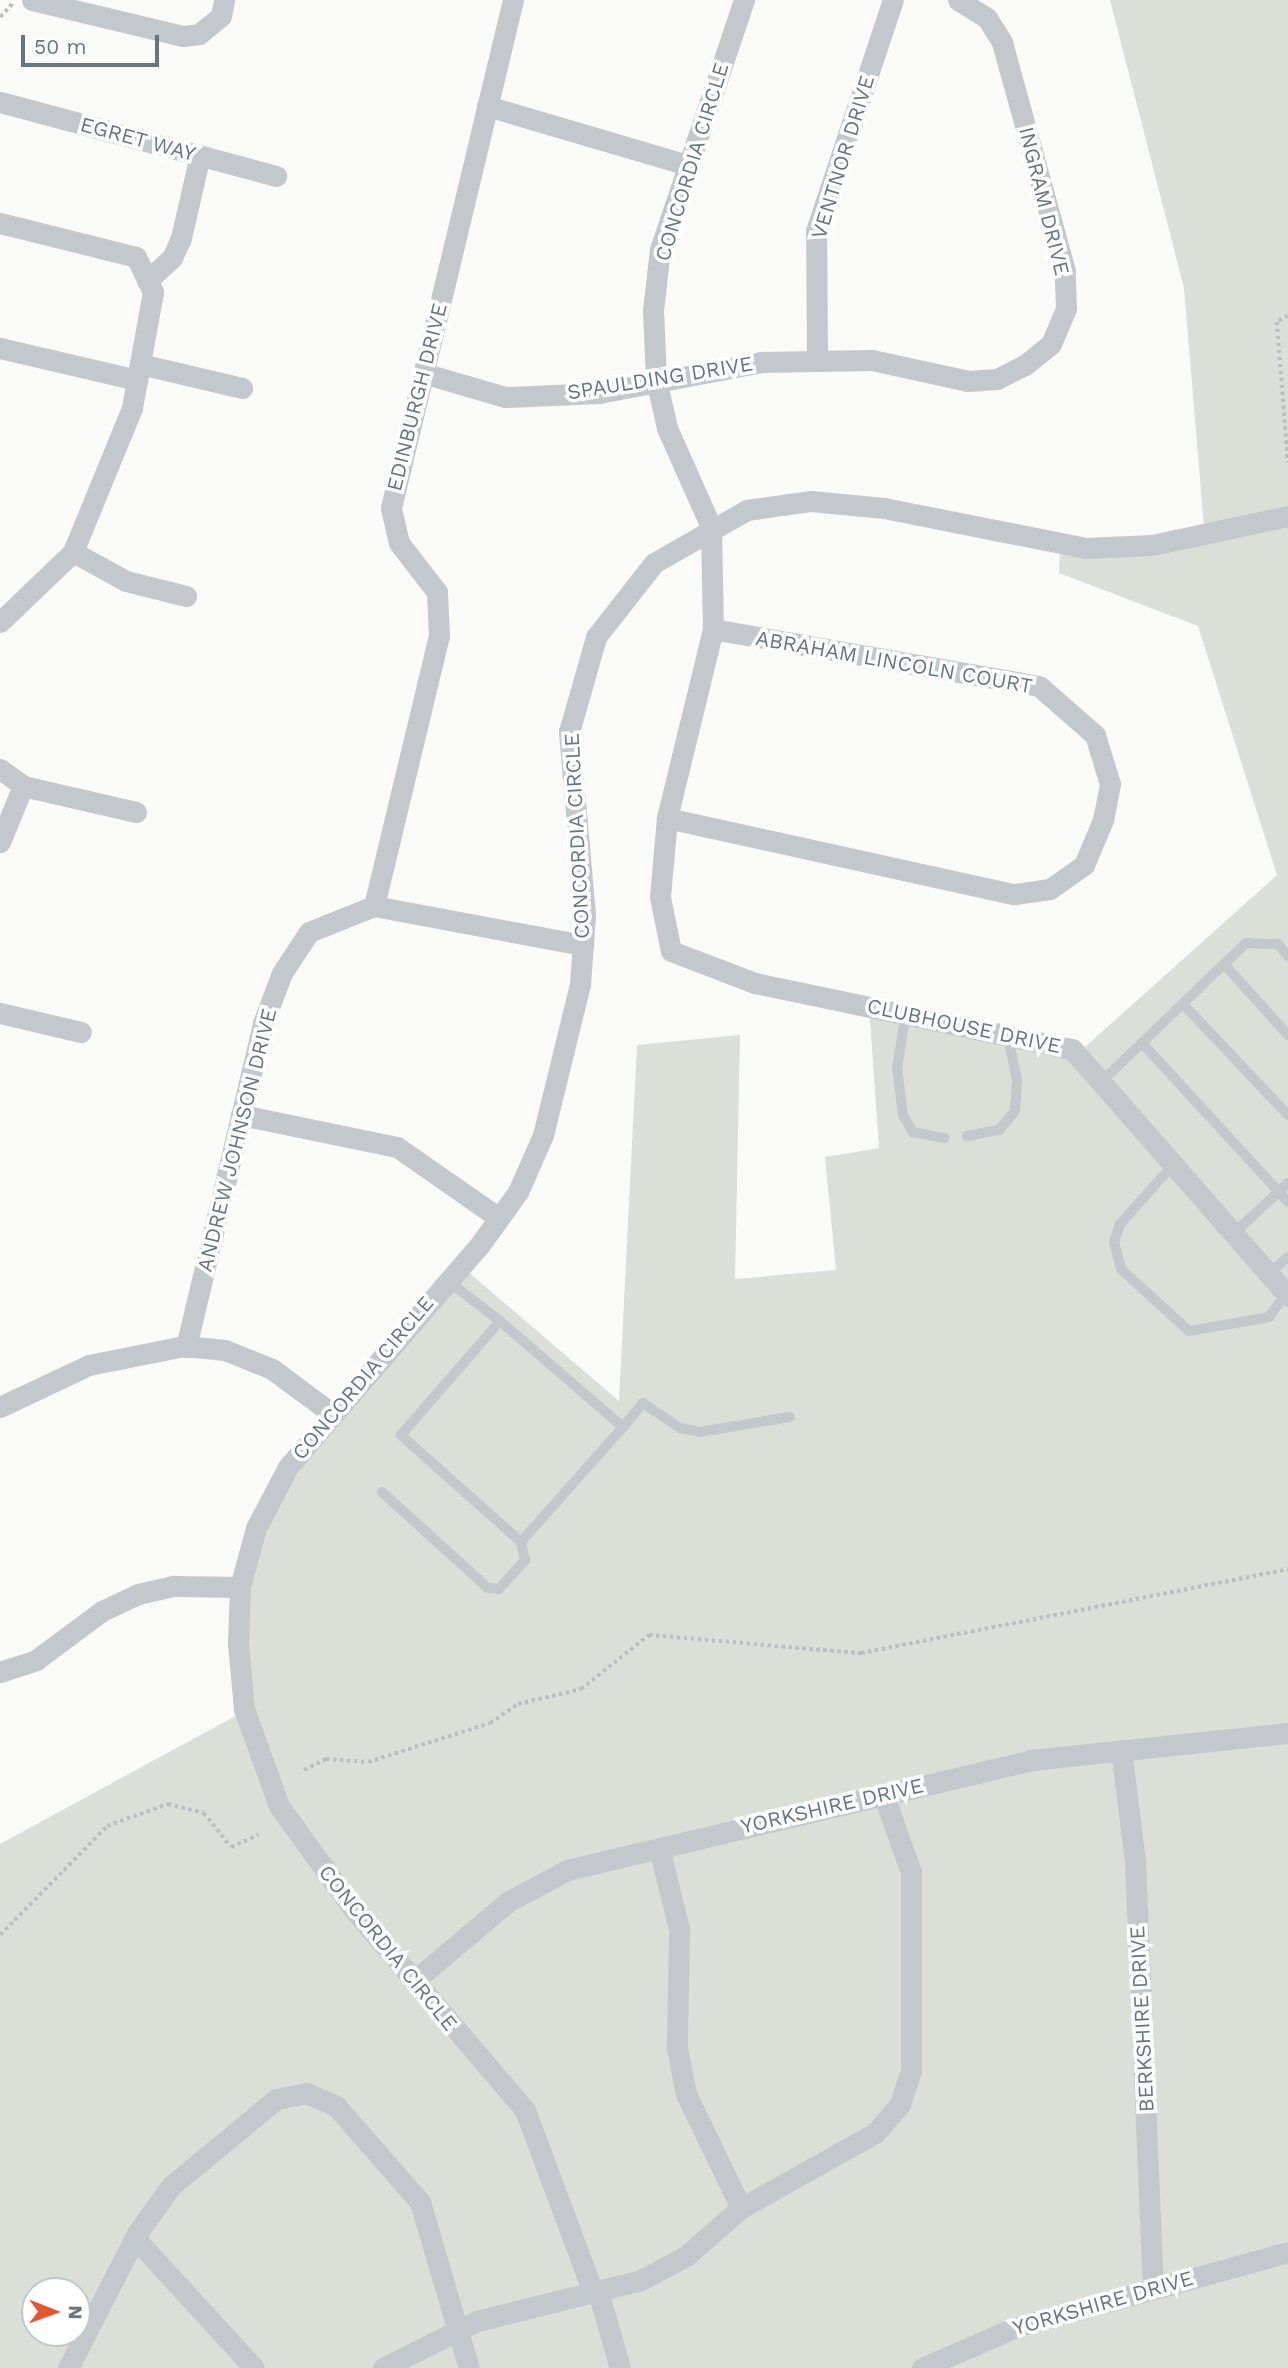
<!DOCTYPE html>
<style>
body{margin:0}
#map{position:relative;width:1288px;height:2368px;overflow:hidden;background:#fafaf8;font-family:"Work Sans",sans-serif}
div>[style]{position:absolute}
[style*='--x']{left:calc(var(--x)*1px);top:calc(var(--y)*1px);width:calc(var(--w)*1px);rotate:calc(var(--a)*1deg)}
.green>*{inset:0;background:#dadfd7}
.path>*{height:3.5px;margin-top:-1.75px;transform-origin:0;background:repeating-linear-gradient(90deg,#bbbfc2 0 3.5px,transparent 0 7px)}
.lane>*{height:10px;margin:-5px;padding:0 5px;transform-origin:5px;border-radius:5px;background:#c3c8cc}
.street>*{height:21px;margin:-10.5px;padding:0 10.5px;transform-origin:10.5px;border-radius:10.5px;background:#c3c8cc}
span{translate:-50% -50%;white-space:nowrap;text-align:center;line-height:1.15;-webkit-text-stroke:7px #fff;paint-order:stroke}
.street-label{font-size:21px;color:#657683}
.north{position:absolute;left:21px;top:2277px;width:70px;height:70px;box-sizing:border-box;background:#fff;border:2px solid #c1c8cd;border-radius:50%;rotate:91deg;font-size:19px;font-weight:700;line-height:28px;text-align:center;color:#657683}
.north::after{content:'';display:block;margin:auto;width:24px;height:32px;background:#e4572e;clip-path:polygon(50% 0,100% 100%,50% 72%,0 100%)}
.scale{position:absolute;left:21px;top:35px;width:138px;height:32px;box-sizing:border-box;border:4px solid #657683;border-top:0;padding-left:9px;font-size:21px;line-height:24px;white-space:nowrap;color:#657683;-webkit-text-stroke:5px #fff;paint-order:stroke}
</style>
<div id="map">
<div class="green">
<div style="clip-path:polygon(evenodd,1110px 0,1288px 0,1288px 2368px,0 2368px,0 1844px,239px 1714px,248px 1542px,409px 1318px,460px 1265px,619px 1401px,637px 1045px,740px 1035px,735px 1279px,836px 1270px,825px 1157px,879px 1148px,869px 1006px,1075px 1056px,1277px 875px,1198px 626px,1059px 573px,1060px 550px,1205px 539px,1184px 288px,1110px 0,35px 2291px,77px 2291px,77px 2333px,35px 2333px,35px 2291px)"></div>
</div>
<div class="path">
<div style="--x:0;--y:17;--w:19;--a:-47"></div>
<div style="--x:1288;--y:316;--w:13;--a:151"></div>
<div style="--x:1277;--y:322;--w:141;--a:85.5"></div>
<div style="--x:304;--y:1770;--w:25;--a:-27"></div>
<div style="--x:326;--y:1759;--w:42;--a:4.1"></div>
<div style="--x:368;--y:1762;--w:128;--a:-17.7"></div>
<div style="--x:490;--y:1723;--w:34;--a:-34"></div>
<div style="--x:518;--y:1704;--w:65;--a:-13.4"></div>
<div style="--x:581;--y:1689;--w:87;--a:-38.5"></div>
<div style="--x:649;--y:1635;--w:213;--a:4.9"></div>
<div style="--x:861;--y:1653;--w:435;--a:-11.1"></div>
<div style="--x:0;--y:1935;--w:153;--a:-45.5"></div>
<div style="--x:107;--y:1826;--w:65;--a:-19.8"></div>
<div style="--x:168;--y:1804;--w:37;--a:14"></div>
<div style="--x:204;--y:1813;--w:43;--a:51.5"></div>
<div style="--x:231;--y:1847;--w:30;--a:-24"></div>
</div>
<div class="lane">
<div style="--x:1224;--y:964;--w:96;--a:48"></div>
<div style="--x:1183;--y:1004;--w:153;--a:46.6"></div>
<div style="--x:906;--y:1012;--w:57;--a:99.1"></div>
<div style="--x:897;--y:1068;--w:47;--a:82.7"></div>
<div style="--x:903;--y:1115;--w:20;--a:60"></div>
<div style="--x:913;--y:1132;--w:32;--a:11"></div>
<div style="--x:1142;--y:1043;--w:216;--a:47.4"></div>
<div style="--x:1100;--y:1083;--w:202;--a:-43.8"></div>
<div style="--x:1246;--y:943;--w:32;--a:2"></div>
<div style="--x:1278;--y:944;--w:16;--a:50"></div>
<div style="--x:967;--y:1136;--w:33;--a:-11"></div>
<div style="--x:999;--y:1130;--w:25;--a:-50"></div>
<div style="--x:1015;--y:1111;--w:31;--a:-86"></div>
<div style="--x:1017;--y:1080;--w:48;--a:-102"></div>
<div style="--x:1173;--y:1165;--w:79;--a:131.9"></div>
<div style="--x:1120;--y:1224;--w:19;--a:108"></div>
<div style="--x:1114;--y:1242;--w:28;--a:75"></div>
<div style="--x:1121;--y:1269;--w:92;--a:42.4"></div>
<div style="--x:1189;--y:1331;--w:81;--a:-9.9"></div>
<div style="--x:1269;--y:1317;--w:29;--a:-54"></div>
<div style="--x:1233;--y:1234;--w:75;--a:-42.8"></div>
<div style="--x:1269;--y:1274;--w:25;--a:-42"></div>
<div style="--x:448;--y:1281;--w:66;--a:37.6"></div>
<div style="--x:500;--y:1321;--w:162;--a:40.8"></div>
<div style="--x:623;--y:1427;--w:154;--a:131.6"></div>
<div style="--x:521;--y:1542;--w:161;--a:-138.3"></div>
<div style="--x:401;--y:1435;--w:151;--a:-49"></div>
<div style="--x:623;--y:1427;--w:31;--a:-50"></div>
<div style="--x:643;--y:1403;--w:45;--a:34"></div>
<div style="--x:680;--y:1428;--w:20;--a:11"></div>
<div style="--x:700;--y:1432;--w:91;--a:-9.5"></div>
<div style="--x:382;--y:1492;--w:143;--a:42.2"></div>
<div style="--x:488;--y:1588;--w:11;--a:5"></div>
<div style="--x:499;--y:1589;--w:39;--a:-48"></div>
<div style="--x:525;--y:1560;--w:18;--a:-103"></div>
</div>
<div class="street">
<div style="--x:32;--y:0;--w:155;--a:13.4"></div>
<div style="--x:183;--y:36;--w:16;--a:-7"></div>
<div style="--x:199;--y:34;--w:28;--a:-39"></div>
<div style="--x:221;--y:16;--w:16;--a:-79"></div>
<div style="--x:744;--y:0;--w:263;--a:108.6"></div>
<div style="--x:660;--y:249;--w:61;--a:96.5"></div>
<div style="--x:653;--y:310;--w:69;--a:87.5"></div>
<div style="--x:656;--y:379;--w:50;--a:77.3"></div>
<div style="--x:667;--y:428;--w:108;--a:66"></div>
<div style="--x:711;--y:527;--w:102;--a:88.9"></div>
<div style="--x:713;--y:629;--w:195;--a:103.7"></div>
<div style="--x:667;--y:818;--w:79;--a:95.1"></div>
<div style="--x:660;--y:897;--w:55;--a:78.5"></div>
<div style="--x:671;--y:951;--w:90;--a:20.9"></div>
<div style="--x:755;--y:983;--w:324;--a:11.8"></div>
<div style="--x:1072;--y:1049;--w:328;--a:48.8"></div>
<div style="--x:0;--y:102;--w:286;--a:15"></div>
<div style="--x:487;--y:106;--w:209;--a:16.4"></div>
<div style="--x:0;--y:223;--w:140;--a:14"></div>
<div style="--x:136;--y:257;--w:39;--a:64"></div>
<div style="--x:153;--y:292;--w:118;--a:100.3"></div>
<div style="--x:132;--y:408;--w:156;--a:112.3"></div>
<div style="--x:73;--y:552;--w:101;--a:136.2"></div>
<div style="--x:147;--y:281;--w:34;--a:-43"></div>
<div style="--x:172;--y:258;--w:22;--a:-66"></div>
<div style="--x:181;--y:238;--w:85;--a:-77.1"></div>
<div style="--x:0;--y:348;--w:141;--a:13.1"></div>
<div style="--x:817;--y:359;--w:128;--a:-90.4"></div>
<div style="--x:816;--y:231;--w:243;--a:-71.6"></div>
<div style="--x:140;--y:364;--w:105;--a:13.2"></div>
<div style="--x:423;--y:373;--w:85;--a:16.3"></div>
<div style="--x:505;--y:397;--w:94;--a:-2.4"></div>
<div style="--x:599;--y:393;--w:165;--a:-10.8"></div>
<div style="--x:761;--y:362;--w:111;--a:-1"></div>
<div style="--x:872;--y:360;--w:98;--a:12.3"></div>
<div style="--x:968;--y:381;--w:29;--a:-4"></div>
<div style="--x:997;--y:379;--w:31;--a:-27"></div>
<div style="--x:1025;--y:365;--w:33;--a:-39"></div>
<div style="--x:1051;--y:344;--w:38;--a:-67"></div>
<div style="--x:1066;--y:309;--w:38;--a:-92"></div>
<div style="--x:1065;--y:271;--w:238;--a:-105.4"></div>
<div style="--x:1002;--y:42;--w:28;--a:-122"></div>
<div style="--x:987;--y:18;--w:34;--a:-148"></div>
<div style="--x:73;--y:552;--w:60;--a:28.7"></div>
<div style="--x:126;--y:581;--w:62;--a:14"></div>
<div style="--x:0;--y:769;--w:29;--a:36"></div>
<div style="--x:23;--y:786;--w:116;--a:13"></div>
<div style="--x:667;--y:818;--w:355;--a:12.4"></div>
<div style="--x:1014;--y:894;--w:36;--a:-8"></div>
<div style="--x:1050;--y:889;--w:42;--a:-35.2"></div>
<div style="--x:1084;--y:865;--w:49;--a:-67.1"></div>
<div style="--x:1103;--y:820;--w:37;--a:-79"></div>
<div style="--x:1110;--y:784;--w:51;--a:-107"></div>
<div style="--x:1095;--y:735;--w:74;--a:-138.8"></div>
<div style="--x:1039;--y:686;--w:331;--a:-170.1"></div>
<div style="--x:0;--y:842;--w:61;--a:-67.7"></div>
<div style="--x:374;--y:906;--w:278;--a:-76.5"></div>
<div style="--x:439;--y:636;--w:44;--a:-92.6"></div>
<div style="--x:437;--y:592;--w:62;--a:-127.8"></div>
<div style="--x:399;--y:543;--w:36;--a:-103"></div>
<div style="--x:391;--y:508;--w:522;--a:-76.5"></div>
<div style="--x:0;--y:1013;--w:83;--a:13.2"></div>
<div style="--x:241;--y:1115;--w:159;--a:11.6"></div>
<div style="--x:397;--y:1147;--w:124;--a:34.8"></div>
<div style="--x:186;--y:1347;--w:333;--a:-76.6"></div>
<div style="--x:263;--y:1023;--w:53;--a:-69.2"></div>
<div style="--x:282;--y:973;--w:49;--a:-56.6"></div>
<div style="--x:309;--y:932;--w:70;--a:-21.8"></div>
<div style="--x:374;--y:906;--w:213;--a:10.6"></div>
<div style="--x:0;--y:1407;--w:98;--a:-25.3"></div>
<div style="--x:89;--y:1365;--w:97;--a:-11.3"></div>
<div style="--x:184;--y:1346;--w:41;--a:5.6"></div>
<div style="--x:225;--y:1350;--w:51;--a:22"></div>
<div style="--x:272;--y:1369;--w:72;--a:36.6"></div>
<div style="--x:0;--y:1672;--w:38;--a:-18"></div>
<div style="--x:36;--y:1660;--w:82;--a:-36.6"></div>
<div style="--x:102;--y:1611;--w:40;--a:-25"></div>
<div style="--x:138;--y:1594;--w:37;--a:-13"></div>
<div style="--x:174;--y:1586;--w:66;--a:0.9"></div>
<div style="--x:1121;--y:1750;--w:112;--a:82.8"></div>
<div style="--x:1135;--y:1861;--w:427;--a:87.6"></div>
<div style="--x:659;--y:1848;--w:83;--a:76.1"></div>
<div style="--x:679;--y:1929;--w:119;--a:91"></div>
<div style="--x:677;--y:2048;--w:47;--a:78.9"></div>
<div style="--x:686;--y:2094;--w:127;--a:64.2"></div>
<div style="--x:414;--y:1981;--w:124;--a:-40.1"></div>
<div style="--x:509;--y:1901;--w:66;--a:-28.1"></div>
<div style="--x:567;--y:1870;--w:477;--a:-13.3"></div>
<div style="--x:1031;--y:1760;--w:258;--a:-6"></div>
<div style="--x:135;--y:2238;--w:176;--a:47.5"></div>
<div style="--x:598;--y:2291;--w:80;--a:74.1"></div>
<div style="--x:593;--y:2292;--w:194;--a:-110.5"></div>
<div style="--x:525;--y:2110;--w:262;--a:-130.5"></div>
<div style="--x:355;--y:1911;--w:130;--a:-125.9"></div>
<div style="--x:279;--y:1806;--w:103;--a:-109.8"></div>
<div style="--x:244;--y:1709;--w:66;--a:-95.2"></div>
<div style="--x:238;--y:1643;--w:56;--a:-88"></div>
<div style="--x:240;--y:1587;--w:61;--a:-74.8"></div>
<div style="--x:256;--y:1528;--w:69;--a:-62.3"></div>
<div style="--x:288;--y:1467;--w:292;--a:-49.2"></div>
<div style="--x:479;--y:1246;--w:67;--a:-54.2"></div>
<div style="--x:518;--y:1192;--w:62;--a:-66.3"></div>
<div style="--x:543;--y:1135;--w:155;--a:-76.2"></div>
<div style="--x:580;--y:984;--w:69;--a:-85.9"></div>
<div style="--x:585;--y:915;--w:184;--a:-95"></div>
<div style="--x:569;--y:732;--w:99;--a:-74.1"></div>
<div style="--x:596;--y:637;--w:94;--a:-51.9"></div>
<div style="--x:654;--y:563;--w:107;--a:-29.7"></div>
<div style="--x:747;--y:510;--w:65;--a:-8"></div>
<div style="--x:811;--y:501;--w:73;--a:5.5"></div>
<div style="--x:884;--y:508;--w:206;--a:11.2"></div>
<div style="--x:1086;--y:548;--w:66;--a:-2.6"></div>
<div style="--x:1152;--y:545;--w:139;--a:-12"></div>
<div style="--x:68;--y:2368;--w:153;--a:-62.8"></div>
<div style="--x:138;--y:2232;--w:57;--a:-54.3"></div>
<div style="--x:171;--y:2186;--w:136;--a:-39.6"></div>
<div style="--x:276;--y:2099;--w:31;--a:-11"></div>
<div style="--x:306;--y:2093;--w:33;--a:23"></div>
<div style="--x:336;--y:2106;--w:128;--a:48.8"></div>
<div style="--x:420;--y:2202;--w:173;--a:73.6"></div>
<div style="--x:383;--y:2368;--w:105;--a:-26.6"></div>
<div style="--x:477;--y:2321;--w:169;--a:-14"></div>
<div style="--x:641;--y:2280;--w:51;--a:-28.1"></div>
<div style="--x:686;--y:2256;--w:73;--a:-41.1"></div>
<div style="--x:741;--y:2208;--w:154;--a:-29.2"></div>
<div style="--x:875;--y:2133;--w:38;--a:-49"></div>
<div style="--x:900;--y:2104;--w:35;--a:-72"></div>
<div style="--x:911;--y:2071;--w:199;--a:-90"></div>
<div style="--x:911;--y:1872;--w:83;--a:-109.7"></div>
<div style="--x:922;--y:2368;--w:103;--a:-23.6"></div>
<div style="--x:1016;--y:2327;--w:282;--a:-15.4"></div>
</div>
<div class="street-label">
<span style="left:138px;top:139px;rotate:15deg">EGRET WAY</span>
<span style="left:843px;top:157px;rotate:-73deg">VENTNOR DRIVE</span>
<span style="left:692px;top:162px;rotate:-73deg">CONCORDIA CIRCLE</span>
<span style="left:1044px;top:201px;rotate:76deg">INGRAM DRIVE</span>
<span style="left:660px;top:378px;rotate:-9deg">SPAULDING DRIVE</span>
<span style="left:417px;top:397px;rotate:-76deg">EDINBURGH DRIVE</span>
<span style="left:894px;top:662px;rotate:10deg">ABRAHAM LINCOLN COURT</span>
<span style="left:577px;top:836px;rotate:-93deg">CONCORDIA CIRCLE</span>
<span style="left:964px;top:1026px;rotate:12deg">CLUBHOUSE DRIVE</span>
<span style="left:237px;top:1140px;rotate:-76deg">ANDREW JOHNSON DRIVE</span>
<span style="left:363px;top:1378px;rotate:-50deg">CONCORDIA CIRCLE</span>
<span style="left:832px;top:1806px;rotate:-13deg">YORKSHIRE DRIVE</span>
<span style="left:388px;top:1948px;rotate:51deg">CONCORDIA CIRCLE</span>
<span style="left:1142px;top:2019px;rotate:-93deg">BERKSHIRE DRIVE</span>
<span style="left:1103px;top:2303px;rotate:-16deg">YORKSHIRE DRIVE</span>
</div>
<div class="north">N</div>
<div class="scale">50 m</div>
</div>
